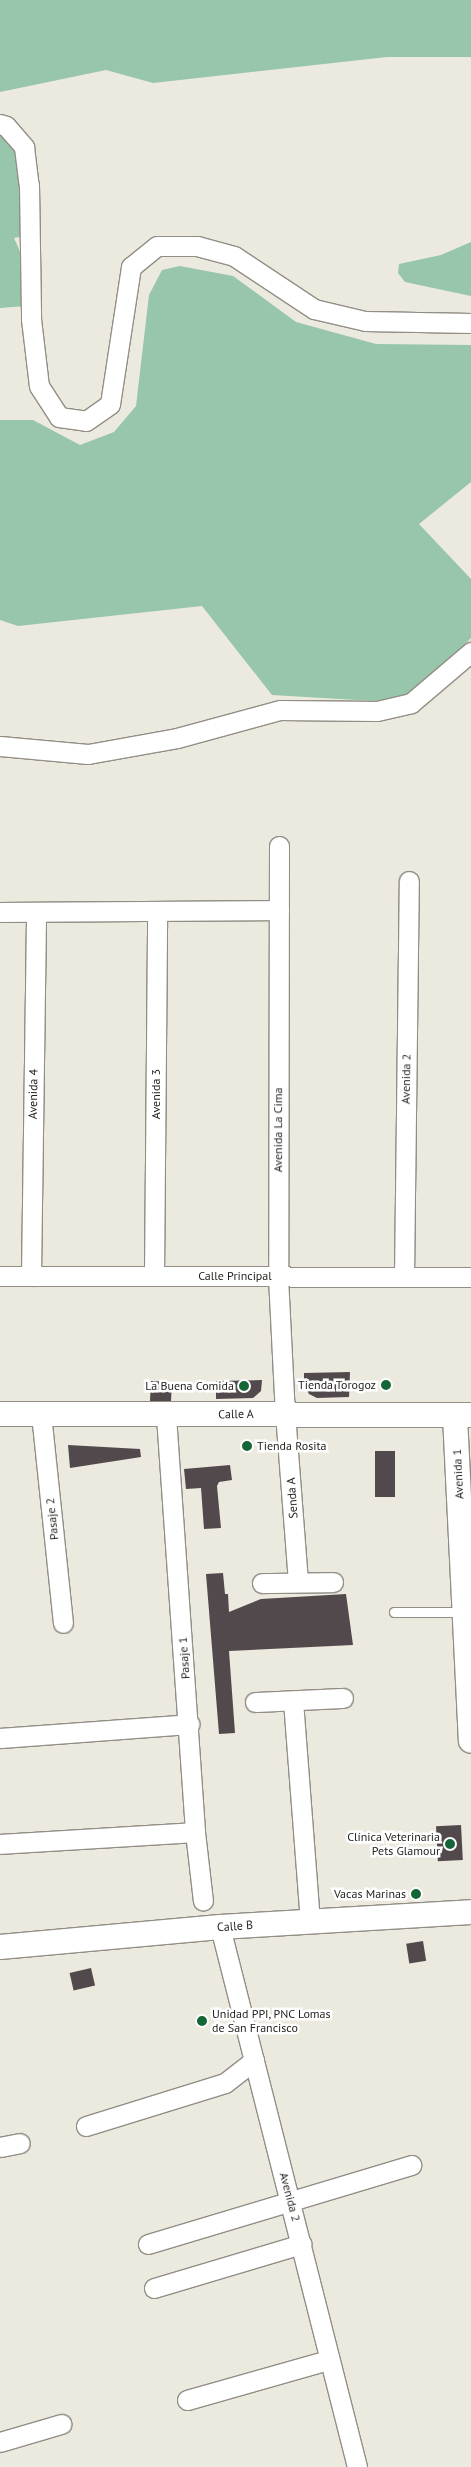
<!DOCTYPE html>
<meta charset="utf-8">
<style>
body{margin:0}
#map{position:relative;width:471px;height:2467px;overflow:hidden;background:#ece9df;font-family:"PT Sans",sans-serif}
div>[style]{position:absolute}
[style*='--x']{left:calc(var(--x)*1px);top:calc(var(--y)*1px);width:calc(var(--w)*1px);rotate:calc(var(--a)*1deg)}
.green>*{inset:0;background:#97c6aa}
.building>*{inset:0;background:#52494c;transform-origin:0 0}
.roads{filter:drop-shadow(1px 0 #928e86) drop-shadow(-1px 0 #928e86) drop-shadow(0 1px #928e86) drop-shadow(0 -1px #928e86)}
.service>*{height:9px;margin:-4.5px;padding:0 4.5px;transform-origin:4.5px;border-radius:4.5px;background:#fff}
.minor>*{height:19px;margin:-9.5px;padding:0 9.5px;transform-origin:9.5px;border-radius:9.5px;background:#fff}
.tertiary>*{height:24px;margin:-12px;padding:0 12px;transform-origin:12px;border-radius:12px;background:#fff}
.dots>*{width:14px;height:14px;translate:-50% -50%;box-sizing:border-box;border:2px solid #fff;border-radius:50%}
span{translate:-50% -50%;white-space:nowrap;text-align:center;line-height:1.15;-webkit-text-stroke:5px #fff;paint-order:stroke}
.street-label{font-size:12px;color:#201f1b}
.poi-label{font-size:12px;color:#201f1b}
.right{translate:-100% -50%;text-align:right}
.left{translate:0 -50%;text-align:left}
</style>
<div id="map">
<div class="green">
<div style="clip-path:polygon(0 0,471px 0,471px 57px,387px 57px,153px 83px,106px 70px,0 92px)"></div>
<div style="clip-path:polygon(0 132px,17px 148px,25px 236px,14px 238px,26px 265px,25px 306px,0 308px)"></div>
<div style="clip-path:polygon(471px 242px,471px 296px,405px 282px,398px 273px,399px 264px,441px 255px)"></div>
<div style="clip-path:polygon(180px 266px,233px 276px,296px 322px,376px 344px,471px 345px,471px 482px,419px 524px,471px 579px,471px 638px,412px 697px,374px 701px,272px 695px,202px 606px,18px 626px,0 620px,0 420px,33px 420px,80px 445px,114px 432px,136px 406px,149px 295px,162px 270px)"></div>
</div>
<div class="building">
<div style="clip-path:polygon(350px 1372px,349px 1397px,317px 1398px,309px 1394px,304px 1385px,304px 1373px)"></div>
<div style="clip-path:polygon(262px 1380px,261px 1391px,253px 1398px,216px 1399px,216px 1381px)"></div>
<div style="left:151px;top:1381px;width:21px;height:20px;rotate:3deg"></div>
<div style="clip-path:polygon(68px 1445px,140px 1449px,141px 1457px,70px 1468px)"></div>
<div style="left:375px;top:1451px;width:20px;height:46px"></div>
<div style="clip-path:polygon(230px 1465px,232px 1480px,219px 1482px,217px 1486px,221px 1528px,204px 1529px,201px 1488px,186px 1489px,184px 1469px)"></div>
<div style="clip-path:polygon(223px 1573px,225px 1594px,228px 1594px,229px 1612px,261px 1599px,346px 1594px,353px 1645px,229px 1651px,235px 1733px,219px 1734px,206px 1574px)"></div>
<div style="left:461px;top:1825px;width:35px;height:25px;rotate:87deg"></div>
<div style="left:423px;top:1941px;width:20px;height:17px;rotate:81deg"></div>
<div style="left:91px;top:1968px;width:18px;height:22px;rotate:77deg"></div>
</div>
<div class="roads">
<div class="service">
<div style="--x:394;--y:1612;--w:71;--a:0"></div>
</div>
<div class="minor">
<div style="--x:0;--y:124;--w:6;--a:18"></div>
<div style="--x:6;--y:126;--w:28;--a:49"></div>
<div style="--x:24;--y:147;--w:38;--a:83"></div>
<div style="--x:29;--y:185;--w:134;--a:89.1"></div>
<div style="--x:31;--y:319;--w:67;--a:83.2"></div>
<div style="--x:39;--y:386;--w:37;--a:57"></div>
<div style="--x:59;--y:417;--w:27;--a:8"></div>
<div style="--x:86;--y:421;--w:29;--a:-35"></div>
<div style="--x:110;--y:404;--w:139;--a:-81.3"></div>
<div style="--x:131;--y:267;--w:33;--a:-39"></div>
<div style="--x:157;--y:246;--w:40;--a:0"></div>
<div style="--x:197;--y:246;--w:38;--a:15"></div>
<div style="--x:234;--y:256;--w:96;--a:33.5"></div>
<div style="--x:314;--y:309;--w:52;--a:13.2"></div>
<div style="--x:365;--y:321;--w:106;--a:1.1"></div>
<div style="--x:0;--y:746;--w:88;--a:5.2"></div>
<div style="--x:88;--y:754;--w:90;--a:-10.2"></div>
<div style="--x:177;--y:738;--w:107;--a:-15.2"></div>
<div style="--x:280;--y:710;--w:97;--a:0.6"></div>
<div style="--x:377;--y:711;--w:35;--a:-13"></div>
<div style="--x:411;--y:703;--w:79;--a:-40.4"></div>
<div style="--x:279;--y:846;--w:431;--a:90.1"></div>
<div style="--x:278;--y:1277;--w:136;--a:87.1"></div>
<div style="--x:285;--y:1413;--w:169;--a:85.6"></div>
<div style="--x:0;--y:912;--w:279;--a:-0.4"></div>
<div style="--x:0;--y:1276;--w:471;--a:0.1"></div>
<div style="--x:31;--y:1276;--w:364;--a:-89.2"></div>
<div style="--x:154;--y:1276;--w:365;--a:-89.5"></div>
<div style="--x:404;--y:1277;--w:396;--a:-89.3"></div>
<div style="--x:41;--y:1414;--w:210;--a:84"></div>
<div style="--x:166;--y:1416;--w:417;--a:86"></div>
<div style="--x:195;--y:1832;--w:69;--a:83.4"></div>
<div style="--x:262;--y:1583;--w:71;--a:-0.8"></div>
<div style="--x:293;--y:1701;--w:221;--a:85.6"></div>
<div style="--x:255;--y:1702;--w:88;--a:-2.6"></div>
<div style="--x:0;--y:1738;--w:190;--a:-4.2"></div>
<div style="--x:0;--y:1844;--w:195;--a:-3.5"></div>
<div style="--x:220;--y:1927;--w:557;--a:75.76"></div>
<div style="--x:86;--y:2126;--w:145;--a:-17.2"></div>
<div style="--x:225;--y:2083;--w:37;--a:-38"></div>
<div style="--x:0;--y:2147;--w:20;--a:-11"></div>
<div style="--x:148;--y:2244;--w:275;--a:-16.7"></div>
<div style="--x:154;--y:2288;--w:154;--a:-16.6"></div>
<div style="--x:187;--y:2400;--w:147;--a:-15.8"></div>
<div style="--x:0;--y:2442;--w:64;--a:-16.4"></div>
</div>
<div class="tertiary">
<div style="--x:0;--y:1414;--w:471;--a:0.1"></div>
<div style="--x:455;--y:1416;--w:325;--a:87.2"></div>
<div style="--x:0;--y:1947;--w:221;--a:-5.2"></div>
<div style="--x:220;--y:1927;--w:251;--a:-3.4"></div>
</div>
</div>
<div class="dots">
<div style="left:386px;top:1385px;background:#146636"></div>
<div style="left:244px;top:1386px;background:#146636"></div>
<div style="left:247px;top:1446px;background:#146636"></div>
<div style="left:450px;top:1844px;background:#146636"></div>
<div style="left:416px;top:1894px;background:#146636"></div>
<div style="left:202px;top:2021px;background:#146636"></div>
</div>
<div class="street-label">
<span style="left:406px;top:1079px;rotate:-89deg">Avenida 2</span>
<span style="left:33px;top:1094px;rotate:-89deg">Avenida 4</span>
<span style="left:156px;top:1094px;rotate:-90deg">Avenida 3</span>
<span style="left:278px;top:1130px;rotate:-90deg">Avenida La Cima</span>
<span style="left:235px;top:1276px">Calle Principal</span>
<span style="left:236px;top:1414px;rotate:-1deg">Calle A</span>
<span style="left:458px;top:1474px;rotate:-93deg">Avenida 1</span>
<span style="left:292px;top:1498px;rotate:-94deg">Senda A</span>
<span style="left:52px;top:1519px;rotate:-96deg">Pasaje 2</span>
<span style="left:184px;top:1658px;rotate:-94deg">Pasaje 1</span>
<span style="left:235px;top:1926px;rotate:-4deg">Calle B</span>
<span style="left:290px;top:2197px;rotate:75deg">Avenida 2</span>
</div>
<div class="poi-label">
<span class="right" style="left:376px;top:1385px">Tienda Torogoz</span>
<span class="right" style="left:234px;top:1386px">La Buena Comida</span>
<span class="left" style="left:257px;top:1446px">Tienda Rosita</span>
<span class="right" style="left:440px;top:1844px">Clínica Veterinaria<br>Pets Glamour</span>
<span class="right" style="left:406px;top:1894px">Vacas Marinas</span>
<span class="left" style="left:212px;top:2021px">Unidad PPI, PNC Lomas<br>de San Francisco</span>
</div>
</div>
